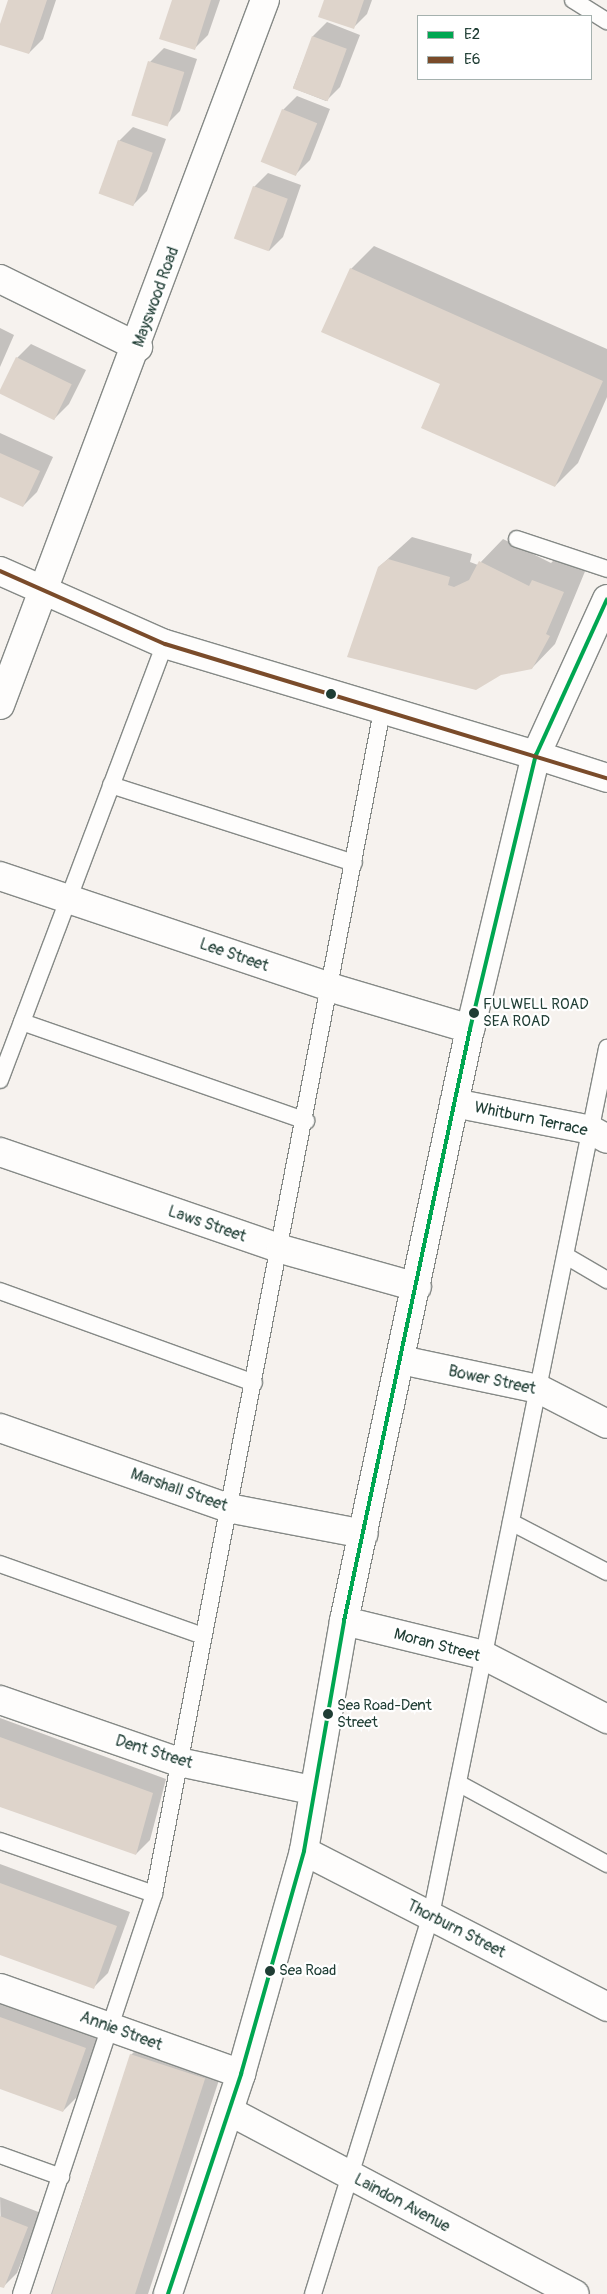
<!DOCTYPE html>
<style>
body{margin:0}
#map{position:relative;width:607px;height:2294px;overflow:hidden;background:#f6f2ee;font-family:Pangolin,sans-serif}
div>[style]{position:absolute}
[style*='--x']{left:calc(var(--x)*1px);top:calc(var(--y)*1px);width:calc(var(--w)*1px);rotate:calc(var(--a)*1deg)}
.shadow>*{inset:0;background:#0003}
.building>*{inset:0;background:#ded4cb;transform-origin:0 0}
.roads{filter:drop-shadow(1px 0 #858986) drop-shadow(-1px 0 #858986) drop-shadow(0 1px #858986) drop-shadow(0 -1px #858986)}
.service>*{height:16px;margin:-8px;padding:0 8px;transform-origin:8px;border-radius:8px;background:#fefdfc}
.minor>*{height:28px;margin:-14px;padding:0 14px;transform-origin:14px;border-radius:14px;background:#fefdfc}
.tertiary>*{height:28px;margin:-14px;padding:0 14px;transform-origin:14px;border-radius:14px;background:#fefdfc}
.secondary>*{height:28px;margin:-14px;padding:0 14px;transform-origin:14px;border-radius:14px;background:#fefdfc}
.bus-1>*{height:4px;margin:-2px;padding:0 2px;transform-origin:2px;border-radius:2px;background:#00a651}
.bus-2>*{height:4px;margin:-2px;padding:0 2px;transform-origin:2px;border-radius:2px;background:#7a4b2a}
.dots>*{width:14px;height:14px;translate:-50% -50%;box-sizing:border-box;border:2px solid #fff;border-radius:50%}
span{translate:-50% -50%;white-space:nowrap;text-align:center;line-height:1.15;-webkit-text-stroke:4.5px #fff;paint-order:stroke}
.bus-label{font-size:15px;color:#1f3d34}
.left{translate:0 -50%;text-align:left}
.street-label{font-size:16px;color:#1f3d34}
.legend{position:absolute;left:417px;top:15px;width:175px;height:65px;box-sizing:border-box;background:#fff;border:1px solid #a5b1ae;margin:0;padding:6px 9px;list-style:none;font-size:15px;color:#1f3d34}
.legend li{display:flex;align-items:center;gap:10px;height:25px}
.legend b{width:25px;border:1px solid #a5b1ae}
</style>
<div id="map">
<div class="shadow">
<div style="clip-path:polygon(9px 0,56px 0,43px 39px,29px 53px,0 43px)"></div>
<div style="clip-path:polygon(173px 0,220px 0,208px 35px,194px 49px)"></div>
<div style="clip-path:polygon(325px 0,372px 0,367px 14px,353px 28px)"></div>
<div style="clip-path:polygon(327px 22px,360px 35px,340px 87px,326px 101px,293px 88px,313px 36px)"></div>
<div style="clip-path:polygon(164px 48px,197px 59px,180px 111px,166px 125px,150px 62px)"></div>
<div style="clip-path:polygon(297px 96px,330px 109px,310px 160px,296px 174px,283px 110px)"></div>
<div style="clip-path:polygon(133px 127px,166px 139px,147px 191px,133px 205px,119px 141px)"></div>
<div style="clip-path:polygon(268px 173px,301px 185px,283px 237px,269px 251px,254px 187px)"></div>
<div style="clip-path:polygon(374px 246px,607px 349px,607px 397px,578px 463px,555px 486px,442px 383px,351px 269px)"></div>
<div style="clip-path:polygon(0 328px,14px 335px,0 367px)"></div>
<div style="clip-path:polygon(31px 344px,86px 370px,69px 404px,55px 418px,17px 358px)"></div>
<div style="clip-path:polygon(0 433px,53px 457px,37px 492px,23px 506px,0 495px)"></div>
<div style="clip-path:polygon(412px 537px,472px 554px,470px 562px,478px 565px,503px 539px,551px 563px,556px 558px,586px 569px,555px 644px,532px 668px,379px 567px)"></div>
<div style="clip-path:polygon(0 1718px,166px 1779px,150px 1840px,136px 1854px,0 1805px)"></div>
<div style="clip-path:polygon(0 1864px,130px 1912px,108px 1973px,94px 1987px,0 1953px)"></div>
<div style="clip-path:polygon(0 1998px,100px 2034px,77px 2097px,63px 2111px,0 2088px)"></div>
<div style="clip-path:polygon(154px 2032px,227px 2056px,148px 2294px,51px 2294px,131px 2055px)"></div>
<div style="clip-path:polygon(0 2197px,41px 2213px,17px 2273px,3px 2287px)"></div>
</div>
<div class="building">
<div style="clip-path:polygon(8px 0,47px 0,29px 54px,0 45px,0 24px)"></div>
<div style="clip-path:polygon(172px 0,211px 0,195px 50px,159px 39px)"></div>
<div style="clip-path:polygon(324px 0,364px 0,354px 29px,318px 17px)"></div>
<div style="left:312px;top:36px;width:37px;height:56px;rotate:20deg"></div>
<div style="left:148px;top:61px;width:38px;height:57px;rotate:17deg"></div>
<div style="left:282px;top:109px;width:38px;height:57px;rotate:22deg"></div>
<div style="left:118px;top:140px;width:37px;height:57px;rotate:20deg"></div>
<div style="left:253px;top:186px;width:37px;height:56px;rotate:20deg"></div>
<div style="clip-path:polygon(350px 268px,603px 381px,555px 487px,421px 428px,440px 384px,321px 332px)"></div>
<div style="left:16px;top:357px;width:62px;height:40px;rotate:26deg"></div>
<div style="clip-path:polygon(0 453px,40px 471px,23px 507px,0 497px)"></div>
<div style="clip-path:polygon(388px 559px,450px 577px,448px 585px,454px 587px,469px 580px,479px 561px,529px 586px,532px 580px,564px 592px,546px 634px,550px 636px,532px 669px,501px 675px,476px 690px,347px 657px,378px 567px)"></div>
<div style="clip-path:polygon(0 1737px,153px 1793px,136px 1855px,0 1807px)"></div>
<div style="clip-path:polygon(0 1883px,117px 1926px,94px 1989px,0 1955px)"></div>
<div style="clip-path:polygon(0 2017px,86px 2048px,63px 2112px,0 2089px)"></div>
<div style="left:130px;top:2054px;width:79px;height:253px;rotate:18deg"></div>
<div style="clip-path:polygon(0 2216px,28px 2227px,4px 2288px,0 2287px)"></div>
</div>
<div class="roads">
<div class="service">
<div style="--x:573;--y:0;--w:40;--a:32"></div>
<div style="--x:517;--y:539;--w:95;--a:18.4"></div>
<div style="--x:111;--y:785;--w:255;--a:17.8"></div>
<div style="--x:22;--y:1022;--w:301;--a:19.2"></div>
<div style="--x:0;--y:1080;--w:466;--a:-69.3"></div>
<div style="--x:566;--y:1256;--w:48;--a:30.3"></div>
<div style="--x:0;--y:1291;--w:270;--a:19.9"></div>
<div style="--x:511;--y:1522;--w:108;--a:27.5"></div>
<div style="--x:0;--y:1564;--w:215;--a:19.5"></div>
<div style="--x:458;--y:1783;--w:170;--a:28.5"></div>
<div style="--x:0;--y:1841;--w:163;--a:19"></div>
<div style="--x:0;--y:2155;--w:65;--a:19.8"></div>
<div style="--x:21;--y:2294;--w:422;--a:-71.6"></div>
<div style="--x:154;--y:1894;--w:1205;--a:-79.09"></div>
<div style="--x:313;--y:2294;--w:397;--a:-72.7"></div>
<div style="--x:431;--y:1915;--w:885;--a:-78.52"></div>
</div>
<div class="minor">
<div style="--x:0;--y:279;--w:154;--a:26.2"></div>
<div style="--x:0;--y:705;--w:753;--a:-69.4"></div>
<div style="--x:0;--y:876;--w:350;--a:18.6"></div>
<div style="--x:332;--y:988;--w:144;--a:16.5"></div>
<div style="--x:454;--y:1103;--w:140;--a:11.1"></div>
<div style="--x:591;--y:1130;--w:18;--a:29"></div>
<div style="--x:0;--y:1152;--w:297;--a:19"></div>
<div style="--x:281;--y:1249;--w:141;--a:15.6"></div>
<div style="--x:401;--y:1360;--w:141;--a:11.9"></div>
<div style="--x:539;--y:1389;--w:76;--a:27.2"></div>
<div style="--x:0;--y:1428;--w:242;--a:19.3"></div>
<div style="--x:228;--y:1508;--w:138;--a:10.8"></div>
<div style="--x:344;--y:1621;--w:143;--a:13.7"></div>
<div style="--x:483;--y:1655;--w:140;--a:27.3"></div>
<div style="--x:0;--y:1700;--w:189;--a:19.1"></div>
<div style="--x:179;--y:1762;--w:136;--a:11.9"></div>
<div style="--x:304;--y:1851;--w:341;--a:27.2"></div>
<div style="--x:0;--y:1988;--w:256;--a:19.6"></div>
<div style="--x:229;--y:2111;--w:391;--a:27.9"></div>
</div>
<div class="tertiary">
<div style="--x:0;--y:571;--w:180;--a:23.9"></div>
<div style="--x:165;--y:644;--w:387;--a:16.7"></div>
<div style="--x:536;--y:755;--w:282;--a:103.5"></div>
<div style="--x:470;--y:1029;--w:605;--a:102.02"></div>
<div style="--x:344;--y:1621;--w:233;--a:99.9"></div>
<div style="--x:304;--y:1851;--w:232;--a:105.8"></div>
<div style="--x:241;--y:2074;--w:232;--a:108.4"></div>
</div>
<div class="secondary">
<div style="--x:607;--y:599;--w:171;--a:114.5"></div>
<div style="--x:536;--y:755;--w:75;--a:17.9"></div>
</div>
</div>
<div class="bus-1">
<div style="--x:168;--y:2294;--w:232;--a:-71.6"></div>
<div style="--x:241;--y:2074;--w:232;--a:-74.2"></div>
<div style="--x:304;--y:1851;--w:233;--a:-80.1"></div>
<div style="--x:344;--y:1621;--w:605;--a:-77.98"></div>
<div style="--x:470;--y:1029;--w:282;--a:-76.5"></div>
<div style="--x:536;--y:755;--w:171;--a:-65.5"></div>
</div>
<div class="bus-2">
<div style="--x:0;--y:571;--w:180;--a:23.9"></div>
<div style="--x:165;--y:644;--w:462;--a:16.9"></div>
</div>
<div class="dots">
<div style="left:331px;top:694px;background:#1f3d34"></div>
<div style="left:474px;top:1013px;background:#1f3d34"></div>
<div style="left:328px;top:1714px;background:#1f3d34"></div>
<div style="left:270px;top:1971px;background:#1f3d34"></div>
</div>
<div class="bus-label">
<span class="left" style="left:483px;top:1013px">FULWELL ROAD<br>SEA ROAD</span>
<span class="left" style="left:337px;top:1714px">Sea Road-Dent<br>Street</span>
<span class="left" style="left:279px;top:1971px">Sea Road</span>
</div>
<div class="street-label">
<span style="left:156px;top:297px;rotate:-70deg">Mayswood Road</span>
<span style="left:234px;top:955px;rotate:19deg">Lee Street</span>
<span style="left:531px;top:1119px;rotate:12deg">Whitburn Terrace</span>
<span style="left:207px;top:1224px;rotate:19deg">Laws Street</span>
<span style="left:492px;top:1380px;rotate:12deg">Bower Street</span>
<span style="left:179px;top:1490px;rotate:19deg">Marshall Street</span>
<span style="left:437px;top:1645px;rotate:15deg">Moran Street</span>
<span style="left:154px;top:1752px;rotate:17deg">Dent Street</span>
<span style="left:456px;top:1929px;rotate:27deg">Thorburn Street</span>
<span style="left:121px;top:2031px;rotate:20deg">Annie Street</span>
<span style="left:402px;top:2203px;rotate:28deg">Laindon Avenue</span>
</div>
<ul class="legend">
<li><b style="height:6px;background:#00a651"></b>E2</li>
<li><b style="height:6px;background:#7a4b2a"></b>E6</li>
</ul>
</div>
